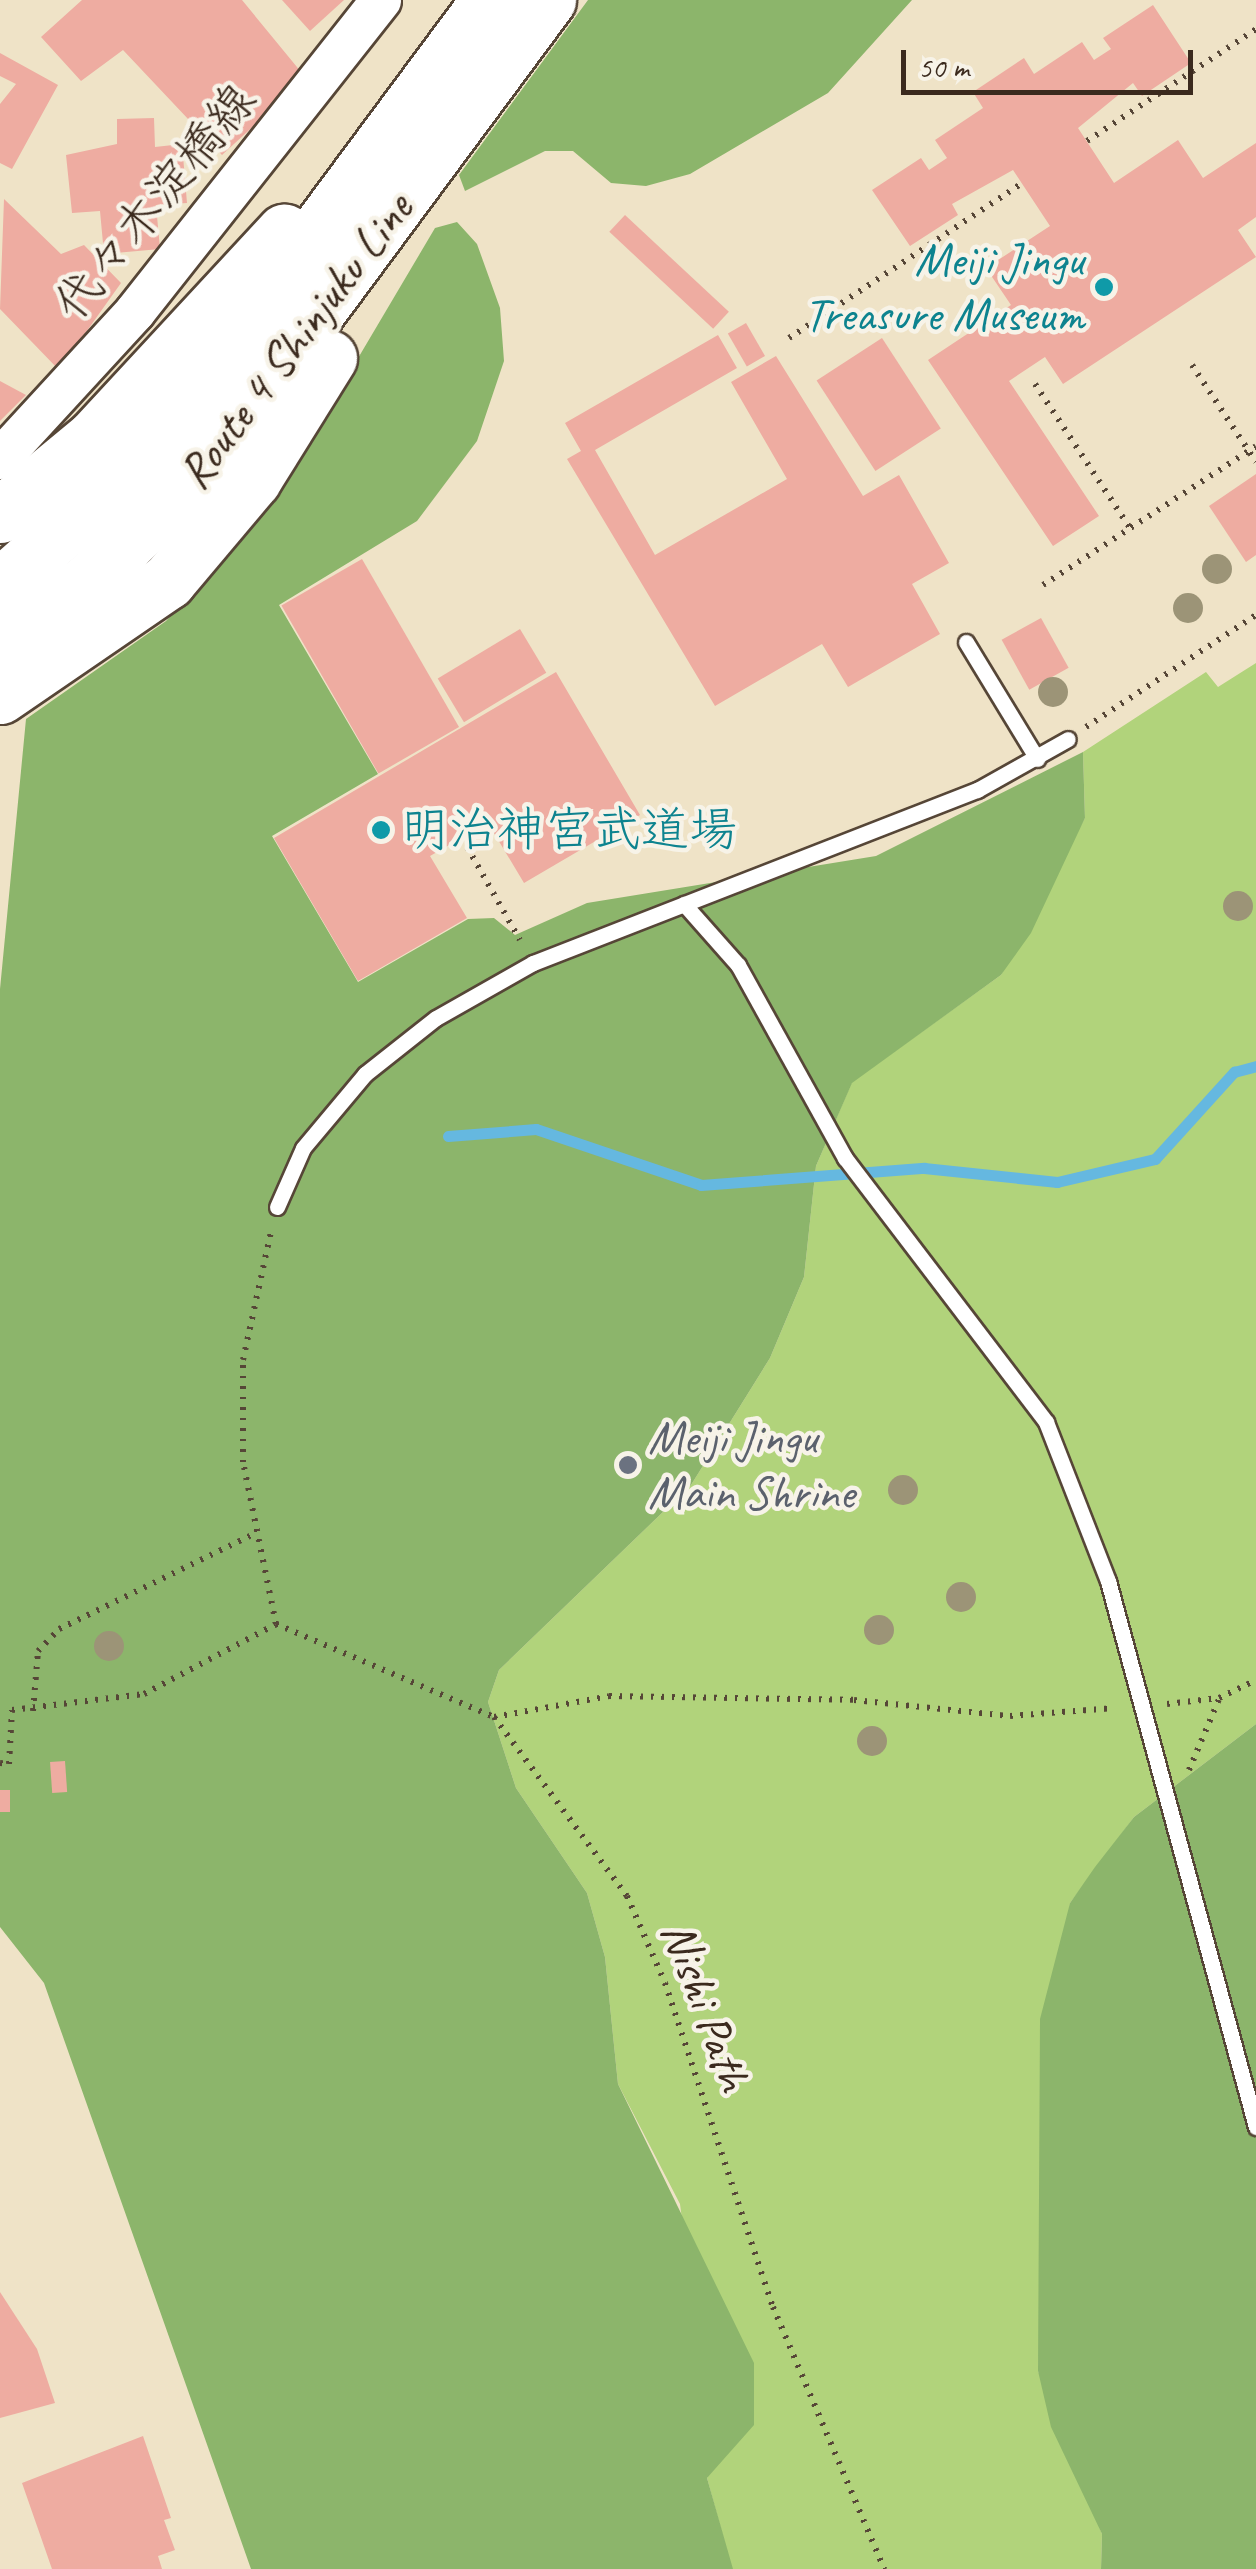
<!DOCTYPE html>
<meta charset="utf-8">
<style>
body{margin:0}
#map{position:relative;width:1256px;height:2569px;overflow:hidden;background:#efe3c7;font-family:Caveat,"Klee One",sans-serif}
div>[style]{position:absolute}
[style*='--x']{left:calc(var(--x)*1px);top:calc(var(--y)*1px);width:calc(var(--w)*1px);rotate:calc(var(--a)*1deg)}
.green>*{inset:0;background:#b1d37b}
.forest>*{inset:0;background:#8cb56b}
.stream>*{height:11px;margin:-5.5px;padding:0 5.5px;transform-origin:5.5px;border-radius:5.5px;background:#65b8e0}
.building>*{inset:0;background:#eeaca1;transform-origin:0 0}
.path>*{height:6px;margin-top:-3px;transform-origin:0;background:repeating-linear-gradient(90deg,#564637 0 2.5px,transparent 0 10.5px)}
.roads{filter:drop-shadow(2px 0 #564637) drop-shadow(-2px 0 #564637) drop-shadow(0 2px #564637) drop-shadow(0 -2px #564637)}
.service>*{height:15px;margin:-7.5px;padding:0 7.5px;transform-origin:7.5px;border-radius:7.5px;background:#fff}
.tertiary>*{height:40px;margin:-20px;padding:0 20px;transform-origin:20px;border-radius:20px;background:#fff}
.motorway>*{height:55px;margin:-27.5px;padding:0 27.5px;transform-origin:27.5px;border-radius:27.5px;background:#fff}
.trees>*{width:30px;height:30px;margin:-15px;border-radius:50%;background:#9c9477}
.dots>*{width:28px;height:28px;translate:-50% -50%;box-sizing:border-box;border:5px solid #f7f3e8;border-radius:50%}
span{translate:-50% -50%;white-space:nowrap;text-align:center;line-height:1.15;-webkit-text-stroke:9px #f7f3e8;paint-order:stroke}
.street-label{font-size:48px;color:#3b2a1e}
.culture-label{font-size:48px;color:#0d838f}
.right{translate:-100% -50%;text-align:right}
.left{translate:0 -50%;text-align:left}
.worship-label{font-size:48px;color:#5b616d}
.scale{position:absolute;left:901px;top:50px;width:292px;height:45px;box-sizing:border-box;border:5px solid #3b2a1e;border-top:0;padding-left:12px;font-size:30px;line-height:35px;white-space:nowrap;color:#3b2a1e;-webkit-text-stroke:8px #f7f3e8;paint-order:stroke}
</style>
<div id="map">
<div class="green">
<div style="clip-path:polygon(1256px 663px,1256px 1724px,1134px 1817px,1070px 1903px,1038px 2371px,1102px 2534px,1101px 2569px,732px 2569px,707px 2478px,714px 2466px,680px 2204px,618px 2084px,605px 1957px,587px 1893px,516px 1788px,488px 1702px,499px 1670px,691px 1485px,770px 1358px,804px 1277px,816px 1166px,852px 1082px,1001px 975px,1085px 818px,1083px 752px,1206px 672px,1218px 687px)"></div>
</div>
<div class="forest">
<div style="clip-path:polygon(588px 0,912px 0,828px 93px,690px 174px,646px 186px,611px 183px,573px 151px,545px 151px,465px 191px,459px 175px)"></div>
<div style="clip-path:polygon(457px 222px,477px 244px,500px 308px,504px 361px,477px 441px,417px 521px,279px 605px,378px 774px,272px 836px,358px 982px,468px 919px,494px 918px,515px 935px,587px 903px,876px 856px,1083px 752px,1085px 818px,1031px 933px,1001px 975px,852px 1083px,816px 1166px,804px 1277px,770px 1358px,691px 1485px,499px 1670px,488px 1702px,516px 1788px,587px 1893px,605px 1957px,618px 2084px,754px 2363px,754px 2425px,707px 2478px,733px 2569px,251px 2569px,44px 1983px,0 1927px,0 989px,26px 719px,166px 621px,236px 541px,296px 463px,435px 228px)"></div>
<div style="clip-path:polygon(1256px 1724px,1256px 2569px,1101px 2569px,1102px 2534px,1051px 2427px,1038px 2371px,1040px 2019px,1070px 1903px,1095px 1867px,1134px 1817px)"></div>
</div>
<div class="stream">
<div style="--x:448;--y:1136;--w:88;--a:-4.5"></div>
<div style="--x:536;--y:1129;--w:174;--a:18.7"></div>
<div style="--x:701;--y:1185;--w:224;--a:-4.4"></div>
<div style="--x:924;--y:1168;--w:134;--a:6"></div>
<div style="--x:1057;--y:1182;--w:101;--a:-13.2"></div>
<div style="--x:1155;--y:1159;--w:118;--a:-47.8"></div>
<div style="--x:1234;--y:1072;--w:23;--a:-15"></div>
</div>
<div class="building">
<div style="clip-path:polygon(82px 0,242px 0,306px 78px,222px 155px,123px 50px,81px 81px,41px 37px)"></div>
<div style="clip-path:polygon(282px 0,344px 0,310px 31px)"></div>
<div style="clip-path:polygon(1153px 5px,1191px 63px,1142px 96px,1133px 83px,1078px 128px,1114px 183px,1178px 140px,1203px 178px,1256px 143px,1256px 217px,1238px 230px,1256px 257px,1063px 384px,1045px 357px,1009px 381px,1099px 516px,1053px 546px,928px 360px,1011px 305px,986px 268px,1050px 226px,1013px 170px,952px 204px,958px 215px,910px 246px,872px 190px,921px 158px,929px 170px,947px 158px,935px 140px,983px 108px,973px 92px,1024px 58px,1034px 74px,1082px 42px,1094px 60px,1111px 49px,1103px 38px)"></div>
<div style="clip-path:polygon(0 53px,58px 85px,12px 169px,0 163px,0 104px,16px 84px,0 76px)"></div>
<div style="clip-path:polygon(154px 118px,155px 147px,182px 144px,187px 203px,156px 205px,160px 249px,104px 254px,100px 211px,72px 213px,66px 155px,117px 144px,117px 119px)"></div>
<div style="clip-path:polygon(4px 199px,61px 254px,84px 245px,121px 283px,59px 370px,0 309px)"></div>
<div style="left:625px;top:215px;width:142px;height:23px;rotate:43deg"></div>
<div style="left:746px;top:323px;width:38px;height:21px;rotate:60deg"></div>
<div style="clip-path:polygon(718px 335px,737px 368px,595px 450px,655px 555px,787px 479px,731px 382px,776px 356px,863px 496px,899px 475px,949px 563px,912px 584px,940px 634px,848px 687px,822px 644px,715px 706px,567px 459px,581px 451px,565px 423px)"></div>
<div style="left:882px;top:338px;width:108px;height:78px;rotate:57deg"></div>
<div style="clip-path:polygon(0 381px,26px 395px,0 421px)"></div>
<div style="clip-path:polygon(1256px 474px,1256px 555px,1246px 562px,1209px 506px)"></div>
<div style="left:362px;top:559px;width:194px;height:93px;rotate:60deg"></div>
<div style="left:1041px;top:618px;width:57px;height:45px;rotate:61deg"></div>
<div style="left:520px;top:629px;width:51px;height:96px;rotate:59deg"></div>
<div style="clip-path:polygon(556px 672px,640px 815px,524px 883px,488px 823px,430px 856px,467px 918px,358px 981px,274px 838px)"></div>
<div style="left:65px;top:1761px;width:31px;height:15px;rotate:86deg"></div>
<div style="left:0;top:1790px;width:10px;height:22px"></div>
<div style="clip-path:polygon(0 2292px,37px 2349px,55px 2403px,0 2418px)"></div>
<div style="clip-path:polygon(143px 2436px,171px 2518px,164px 2520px,175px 2550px,158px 2556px,162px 2569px,52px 2569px,22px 2483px)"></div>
</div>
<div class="path">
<div style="--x:1087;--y:141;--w:203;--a:-33.5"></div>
<div style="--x:789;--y:338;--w:280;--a:-33.6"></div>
<div style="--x:1192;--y:365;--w:116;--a:56.6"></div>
<div style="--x:1035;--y:384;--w:173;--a:56.6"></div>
<div style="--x:1043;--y:585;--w:254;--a:-33.1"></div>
<div style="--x:1086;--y:727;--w:204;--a:-33.4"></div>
<div style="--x:462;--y:838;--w:117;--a:60.4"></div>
<div style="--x:276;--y:1624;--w:237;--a:23.1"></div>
<div style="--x:494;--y:1717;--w:223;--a:53.4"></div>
<div style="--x:627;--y:1896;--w:95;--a:66.4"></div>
<div style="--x:665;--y:1983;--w:342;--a:71.6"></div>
<div style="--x:773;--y:2307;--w:285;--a:67"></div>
<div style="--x:1167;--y:1704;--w:52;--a:-6.6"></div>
<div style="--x:1219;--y:1698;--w:41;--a:-25.9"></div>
<div style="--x:33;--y:1711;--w:60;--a:-85.2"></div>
<div style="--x:38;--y:1651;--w:30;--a:-46"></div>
<div style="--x:59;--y:1629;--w:217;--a:-26"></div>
<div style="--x:494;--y:1717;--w:117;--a:-10.3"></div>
<div style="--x:609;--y:1696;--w:245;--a:0.9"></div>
<div style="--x:854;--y:1700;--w:157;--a:5.9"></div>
<div style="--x:1010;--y:1716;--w:105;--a:-4.4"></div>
<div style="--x:0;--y:1763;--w:9;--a:6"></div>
<div style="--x:9;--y:1764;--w:54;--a:-86.8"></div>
<div style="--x:12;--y:1710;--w:133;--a:-6.9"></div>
<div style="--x:144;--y:1694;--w:149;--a:-27.9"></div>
<div style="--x:276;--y:1624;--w:165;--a:-101.5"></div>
<div style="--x:243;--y:1462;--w:102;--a:-90"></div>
<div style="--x:243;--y:1360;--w:131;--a:-77.7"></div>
<div style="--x:1189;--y:1770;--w:77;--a:-67.1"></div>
</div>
<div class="roads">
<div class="service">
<div style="--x:966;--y:642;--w:137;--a:58.7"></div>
<div style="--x:684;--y:904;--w:81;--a:48.5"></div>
<div style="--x:738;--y:965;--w:221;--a:61"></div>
<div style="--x:845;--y:1158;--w:332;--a:52.7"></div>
<div style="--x:1046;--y:1422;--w:171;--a:68.7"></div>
<div style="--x:1108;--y:1581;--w:566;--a:74.83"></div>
<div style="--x:277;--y:1207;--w:64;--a:-66.2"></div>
<div style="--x:303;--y:1148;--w:97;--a:-50"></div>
<div style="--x:365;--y:1074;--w:90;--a:-38.3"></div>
<div style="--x:436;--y:1018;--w:112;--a:-29.6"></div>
<div style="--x:533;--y:963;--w:477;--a:-21.3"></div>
<div style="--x:977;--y:790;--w:104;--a:-29.3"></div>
</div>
<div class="tertiary">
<div style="--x:0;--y:459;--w:200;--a:-47.4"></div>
<div style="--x:135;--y:312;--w:397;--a:-51.7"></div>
</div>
<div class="motorway">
<div style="--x:0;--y:515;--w:122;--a:-39.7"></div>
<div style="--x:94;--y:437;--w:280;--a:-47.2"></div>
<div style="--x:0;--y:586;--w:211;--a:-41.5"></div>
<div style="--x:158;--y:446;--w:555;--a:-53.42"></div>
<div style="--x:0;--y:642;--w:106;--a:-34.6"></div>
<div style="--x:87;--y:582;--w:149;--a:-44.2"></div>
<div style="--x:194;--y:478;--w:595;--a:-53.48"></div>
<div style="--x:0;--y:696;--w:204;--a:-34.4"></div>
<div style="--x:168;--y:581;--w:132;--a:-49.9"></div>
<div style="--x:253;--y:480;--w:144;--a:-58.1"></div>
</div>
</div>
<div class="trees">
<div style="left:1217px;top:569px"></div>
<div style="left:1188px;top:608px"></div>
<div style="left:1053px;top:692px"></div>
<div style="left:1238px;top:906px"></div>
<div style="left:903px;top:1490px"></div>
<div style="left:961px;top:1597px"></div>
<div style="left:879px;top:1630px"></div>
<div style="left:109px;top:1646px"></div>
<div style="left:872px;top:1741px"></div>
</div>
<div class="dots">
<div style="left:1104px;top:287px;background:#0f9aa8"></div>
<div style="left:381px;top:830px;background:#0f9aa8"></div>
<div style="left:628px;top:1465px;background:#6b7280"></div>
</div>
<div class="street-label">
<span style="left:155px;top:202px;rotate:-51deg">代々木淀橋線</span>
<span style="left:295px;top:341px;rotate:-53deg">Route 4 Shinjuku Line</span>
<span style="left:706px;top:2006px;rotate:70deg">Nishi Path</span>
</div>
<div class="culture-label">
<span class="right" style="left:1084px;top:287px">Meiji Jingu<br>Treasure Museum</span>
<span class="left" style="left:401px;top:830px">明治神宮武道場</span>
</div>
<div class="worship-label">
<span class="left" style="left:648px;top:1465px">Meiji Jingu<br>Main Shrine</span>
</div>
<div class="scale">50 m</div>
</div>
